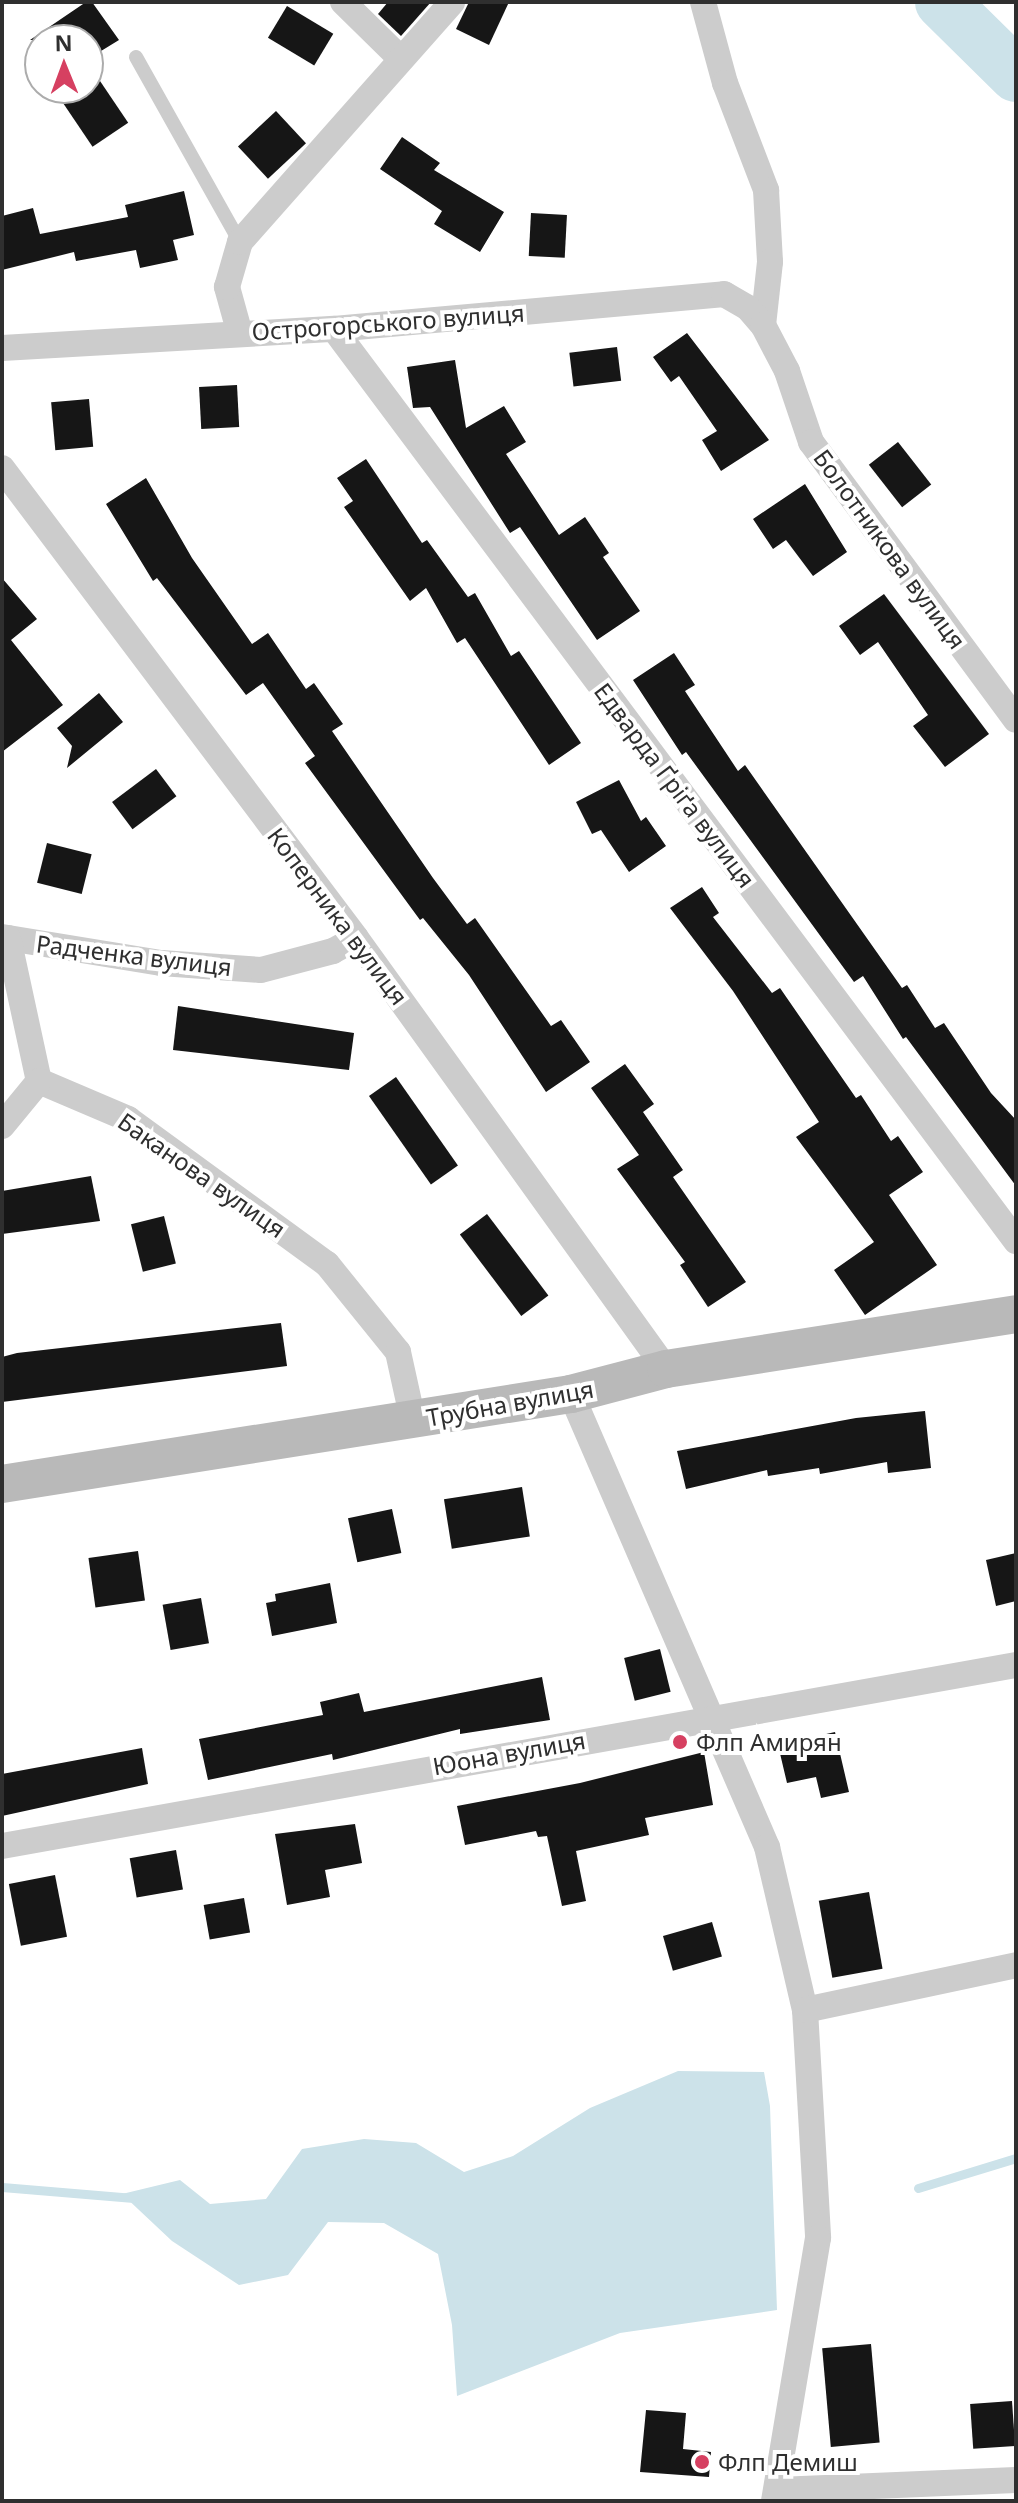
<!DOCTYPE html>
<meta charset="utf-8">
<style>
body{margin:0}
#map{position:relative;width:1018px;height:2503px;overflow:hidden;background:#fff;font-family:"Noto Sans",sans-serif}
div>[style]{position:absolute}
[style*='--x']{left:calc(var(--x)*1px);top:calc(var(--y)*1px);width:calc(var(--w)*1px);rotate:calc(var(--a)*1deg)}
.water>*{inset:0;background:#cce2e9}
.stream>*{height:9px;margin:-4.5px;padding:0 4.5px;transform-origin:4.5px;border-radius:4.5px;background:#cce2e9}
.river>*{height:54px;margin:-27px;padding:0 27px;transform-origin:27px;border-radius:27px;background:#cce2e9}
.building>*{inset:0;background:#161616;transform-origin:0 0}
.lane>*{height:14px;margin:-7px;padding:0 7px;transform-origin:7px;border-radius:7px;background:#ccc}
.street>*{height:26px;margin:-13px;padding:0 13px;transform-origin:13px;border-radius:13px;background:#ccc}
.secondary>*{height:38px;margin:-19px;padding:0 19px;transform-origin:19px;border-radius:19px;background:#b9b9b9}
.dots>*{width:22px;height:22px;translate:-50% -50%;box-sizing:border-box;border:4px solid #fff;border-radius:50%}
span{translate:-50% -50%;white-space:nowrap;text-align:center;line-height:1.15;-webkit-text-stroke:8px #fff;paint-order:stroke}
.street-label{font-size:24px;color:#2f2f2f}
.poi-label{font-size:24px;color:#2f2f2f}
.left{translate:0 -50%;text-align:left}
.frame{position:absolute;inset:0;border:4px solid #2f2f2f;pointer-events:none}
.north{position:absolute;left:24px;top:24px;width:80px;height:80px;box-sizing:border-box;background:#fff;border:2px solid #acacac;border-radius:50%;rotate:359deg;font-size:22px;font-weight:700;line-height:32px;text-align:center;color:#2f2f2f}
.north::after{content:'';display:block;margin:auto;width:28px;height:36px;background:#d64061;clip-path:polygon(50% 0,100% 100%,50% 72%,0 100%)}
</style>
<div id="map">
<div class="water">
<div style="clip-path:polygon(678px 2071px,764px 2072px,770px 2106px,777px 2310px,620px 2333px,457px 2396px,452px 2325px,438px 2254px,384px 2223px,328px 2222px,288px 2275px,239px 2285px,172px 2241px,122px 2194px,180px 2180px,210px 2204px,266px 2199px,302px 2149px,364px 2139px,416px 2143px,464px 2172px,513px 2156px,590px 2108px)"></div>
</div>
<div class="stream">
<div style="--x:2;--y:2187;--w:132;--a:4.8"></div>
<div style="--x:918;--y:2188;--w:102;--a:-17"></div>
</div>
<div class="river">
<div style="--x:942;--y:2;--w:104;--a:44.6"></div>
</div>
<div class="building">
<div style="clip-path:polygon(86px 2px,92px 2px,119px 40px,88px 59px,88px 40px,30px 40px)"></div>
<div style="clip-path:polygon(388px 2px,431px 2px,401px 36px,378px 14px)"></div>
<div style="clip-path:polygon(469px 2px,509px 2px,489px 45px,456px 29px)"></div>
<div style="left:287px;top:6px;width:54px;height:37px;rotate:31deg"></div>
<div style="left:98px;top:78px;width:54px;height:43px;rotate:56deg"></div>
<div style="left:276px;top:111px;width:44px;height:52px;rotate:47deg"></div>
<div style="clip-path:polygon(402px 137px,440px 163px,434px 170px,504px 212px,480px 252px,434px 224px,442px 211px,380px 169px)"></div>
<div style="clip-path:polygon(184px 191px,194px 235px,173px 240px,178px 260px,140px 268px,136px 250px,76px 261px,74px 252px,2px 270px,2px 216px,33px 208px,40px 234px,128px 217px,125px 205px)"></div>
<div style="left:531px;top:213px;width:36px;height:43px;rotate:3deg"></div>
<div style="clip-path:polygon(687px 333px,769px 440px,721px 471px,702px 440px,717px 431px,679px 376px,671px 382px,653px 357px)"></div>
<div style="left:617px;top:347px;width:34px;height:48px;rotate:83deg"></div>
<div style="clip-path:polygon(455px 360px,466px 428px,504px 406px,526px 442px,506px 454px,559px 535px,585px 517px,609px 553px,603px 557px,640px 611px,597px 640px,520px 527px,510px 533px,430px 407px,413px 408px,407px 367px)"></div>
<div style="left:237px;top:385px;width:42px;height:38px;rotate:87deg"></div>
<div style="left:89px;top:399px;width:48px;height:38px;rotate:85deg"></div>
<div style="left:898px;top:442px;width:54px;height:37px;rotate:52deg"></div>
<div style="clip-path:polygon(366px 459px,422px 543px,427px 540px,468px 597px,475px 593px,511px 656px,519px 651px,581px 743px,549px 765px,465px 638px,457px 643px,426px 588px,410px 601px,344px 507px,353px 501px,337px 478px)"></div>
<div style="clip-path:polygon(146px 478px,192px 558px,252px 644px,268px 633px,306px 689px,314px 683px,343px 724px,332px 731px,433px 878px,467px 924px,475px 918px,551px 1026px,561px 1020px,590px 1062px,546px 1092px,469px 975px,423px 918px,420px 920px,305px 763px,315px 756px,263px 683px,246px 695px,157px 578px,153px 581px,106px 504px)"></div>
<div style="clip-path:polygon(805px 484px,847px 552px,813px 576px,786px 540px,773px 549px,753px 519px)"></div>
<div style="clip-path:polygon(2px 578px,37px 619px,11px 640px,63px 705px,2px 752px)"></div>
<div style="clip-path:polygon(884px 594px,989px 734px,945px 767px,913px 726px,928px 715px,878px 642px,860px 655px,839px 626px)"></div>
<div style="clip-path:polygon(674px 653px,695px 685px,685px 691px,738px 771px,745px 765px,902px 988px,907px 985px,935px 1028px,944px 1023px,991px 1093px,1016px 1120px,1016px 1186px,906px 1037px,903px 1039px,863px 976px,854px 982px,686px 752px,682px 755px,633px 680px)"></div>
<div style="clip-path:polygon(99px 693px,123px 722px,67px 768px,72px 746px,57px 728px)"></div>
<div style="left:156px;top:769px;width:34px;height:55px;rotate:53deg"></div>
<div style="clip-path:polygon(619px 780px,641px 821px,646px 817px,666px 846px,629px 872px,601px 830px,592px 834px,576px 802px)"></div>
<div style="left:47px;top:843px;width:46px;height:41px;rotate:14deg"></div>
<div style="clip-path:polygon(702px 887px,719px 913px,713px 917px,772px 993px,780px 988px,856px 1098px,861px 1095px,891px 1141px,898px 1136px,923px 1172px,889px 1195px,937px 1265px,865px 1315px,834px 1270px,874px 1242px,796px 1137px,819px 1122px,733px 991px,670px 908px)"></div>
<div style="clip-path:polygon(178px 1006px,354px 1033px,349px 1070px,173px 1050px)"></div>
<div style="clip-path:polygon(625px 1064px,654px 1104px,643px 1112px,683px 1170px,673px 1177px,746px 1282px,708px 1307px,680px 1265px,685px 1262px,617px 1169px,639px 1155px,591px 1088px)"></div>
<div style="left:396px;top:1077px;width:108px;height:33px;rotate:55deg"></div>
<div style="clip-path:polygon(91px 1176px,100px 1221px,2px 1234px,2px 1191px)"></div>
<div style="left:487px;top:1214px;width:102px;height:34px;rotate:53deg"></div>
<div style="left:164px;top:1216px;width:49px;height:34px;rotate:76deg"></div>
<div style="clip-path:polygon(281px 1323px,287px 1366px,2px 1402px,2px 1357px,17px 1353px)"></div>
<div style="clip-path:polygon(925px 1411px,931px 1468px,888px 1473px,887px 1462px,820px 1474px,819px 1468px,768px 1476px,767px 1470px,686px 1489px,677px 1451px,856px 1418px)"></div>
<div style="left:522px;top:1487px;width:50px;height:79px;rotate:81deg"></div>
<div style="left:392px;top:1509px;width:45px;height:45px;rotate:78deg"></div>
<div style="left:138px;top:1551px;width:50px;height:50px;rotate:82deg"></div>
<div style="clip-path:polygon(1016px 1553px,1016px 1601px,996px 1606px,986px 1560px)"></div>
<div style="clip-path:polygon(330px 1583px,337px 1623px,272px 1636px,266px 1603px,276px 1601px,275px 1594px)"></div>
<div style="left:201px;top:1598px;width:46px;height:39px;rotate:80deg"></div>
<div style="left:660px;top:1649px;width:44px;height:37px;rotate:76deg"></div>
<div style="clip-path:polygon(542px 1677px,550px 1720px,460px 1734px,460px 1729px,333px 1760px,332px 1754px,208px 1780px,199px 1739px,323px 1715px,320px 1702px,359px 1693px,364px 1712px)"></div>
<div style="clip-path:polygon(835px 1732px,849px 1792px,821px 1798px,816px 1777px,787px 1783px,778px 1745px)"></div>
<div style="clip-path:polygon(142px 1748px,148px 1784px,2px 1816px,2px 1774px)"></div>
<div style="clip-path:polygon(704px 1752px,713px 1805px,645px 1818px,649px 1835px,576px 1851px,586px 1901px,562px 1906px,547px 1836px,538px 1837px,536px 1831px,465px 1845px,457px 1806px,580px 1783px)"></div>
<div style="clip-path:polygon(355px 1824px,362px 1863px,325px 1870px,330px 1897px,287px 1905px,275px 1834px)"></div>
<div style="left:176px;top:1850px;width:40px;height:47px;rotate:80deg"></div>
<div style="left:55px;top:1875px;width:63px;height:47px;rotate:79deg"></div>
<div style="left:869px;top:1892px;width:78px;height:51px;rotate:80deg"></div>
<div style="left:244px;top:1898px;width:35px;height:41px;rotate:80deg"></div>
<div style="left:712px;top:1922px;width:36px;height:51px;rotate:74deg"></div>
<div style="left:871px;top:2344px;width:99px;height:49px;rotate:85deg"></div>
<div style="left:1012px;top:2401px;width:45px;height:42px;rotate:86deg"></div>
<div style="clip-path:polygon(646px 2410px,686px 2413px,683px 2449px,711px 2452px,709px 2477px,640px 2472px)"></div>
</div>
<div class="lane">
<div style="--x:136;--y:57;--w:212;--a:60.7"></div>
</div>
<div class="street">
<div style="--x:343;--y:2;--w:81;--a:44.5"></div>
<div style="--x:703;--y:2;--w:84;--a:74.8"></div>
<div style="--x:725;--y:83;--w:115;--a:69"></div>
<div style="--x:766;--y:190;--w:72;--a:86.8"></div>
<div style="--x:770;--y:262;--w:63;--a:96.3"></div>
<div style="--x:334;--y:329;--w:1139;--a:53.21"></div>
<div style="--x:240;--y:334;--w:49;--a:-105.5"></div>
<div style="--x:227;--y:287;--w:47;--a:-73.9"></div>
<div style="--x:240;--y:242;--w:320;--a:-48.5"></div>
<div style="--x:2;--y:348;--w:333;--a:-3.3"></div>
<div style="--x:334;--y:329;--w:392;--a:-5.1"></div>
<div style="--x:724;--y:294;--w:28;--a:30"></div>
<div style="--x:748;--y:308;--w:23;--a:49"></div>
<div style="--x:763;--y:325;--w:52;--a:62.4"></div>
<div style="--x:787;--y:371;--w:75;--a:71.3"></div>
<div style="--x:811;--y:442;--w:345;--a:53.6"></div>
<div style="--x:2;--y:468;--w:588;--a:53.01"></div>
<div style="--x:356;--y:938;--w:531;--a:54.27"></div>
<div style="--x:2;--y:937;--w:161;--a:9.3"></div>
<div style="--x:161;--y:963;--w:100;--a:4"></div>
<div style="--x:261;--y:970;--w:74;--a:-14.8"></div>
<div style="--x:333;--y:951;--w:26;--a:-29"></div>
<div style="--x:8;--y:938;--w:146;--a:77.8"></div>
<div style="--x:39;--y:1081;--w:97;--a:23.1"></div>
<div style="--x:128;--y:1119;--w:246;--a:36.1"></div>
<div style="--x:327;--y:1264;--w:113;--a:51.1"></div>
<div style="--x:398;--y:1352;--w:70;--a:77.6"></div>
<div style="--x:2;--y:1126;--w:58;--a:-50.6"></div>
<div style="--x:571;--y:1394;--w:494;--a:66.6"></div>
<div style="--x:767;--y:1847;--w:167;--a:76.9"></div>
<div style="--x:805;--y:2010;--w:228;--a:86.7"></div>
<div style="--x:818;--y:2238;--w:267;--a:99.5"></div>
<div style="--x:2;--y:1846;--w:1030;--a:-10.12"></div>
<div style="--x:805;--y:2010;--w:216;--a:-12"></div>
<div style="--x:778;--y:2490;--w:238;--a:-2.4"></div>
</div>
<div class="secondary">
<div style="--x:2;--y:1484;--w:576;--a:-8.99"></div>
<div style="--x:571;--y:1394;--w:98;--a:-14.7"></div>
<div style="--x:666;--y:1369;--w:354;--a:-8.9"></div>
</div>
<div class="dots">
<div style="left:680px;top:1742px;background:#d64061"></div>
<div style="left:702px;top:2462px;background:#d64061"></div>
</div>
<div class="street-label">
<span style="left:388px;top:322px;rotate:-4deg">Острогорського вулиця</span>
<span style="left:890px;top:549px;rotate:54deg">Болотникова вулиця</span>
<span style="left:675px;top:785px;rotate:53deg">Едварда Ґріґа вулиця</span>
<span style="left:338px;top:916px;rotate:53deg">Коперника вулиця</span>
<span style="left:134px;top:955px;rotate:7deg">Радченка вулиця</span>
<span style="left:202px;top:1175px;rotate:35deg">Баканова вулиця</span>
<span style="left:510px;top:1403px;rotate:-10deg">Трубна вулиця</span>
<span style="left:509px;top:1753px;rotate:-10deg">Юона вулиця</span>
</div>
<div class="poi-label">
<span class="left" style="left:696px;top:1742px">Флп Амирян</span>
<span class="left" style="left:718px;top:2462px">Флп Демиш</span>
</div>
<div class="frame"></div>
<div class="north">N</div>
</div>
